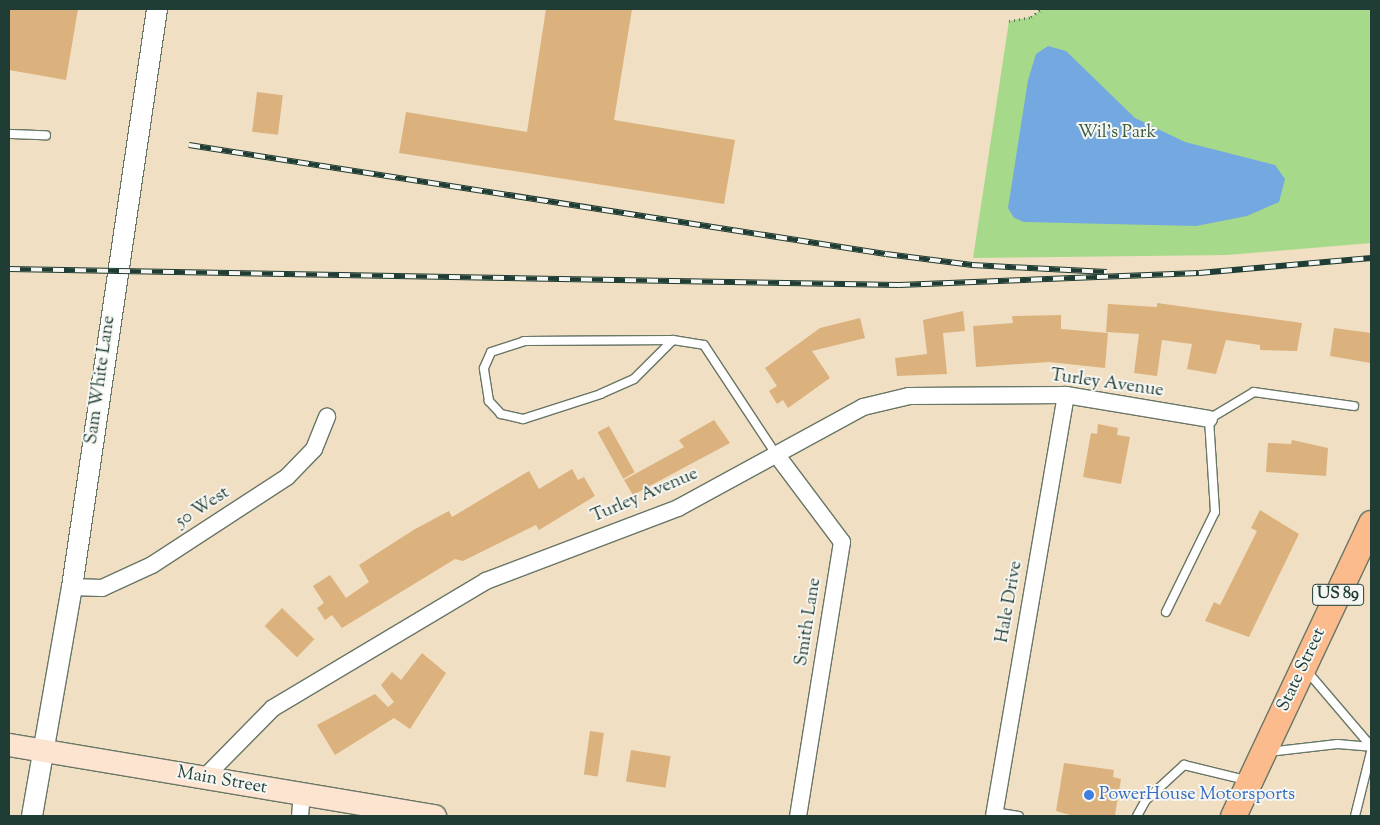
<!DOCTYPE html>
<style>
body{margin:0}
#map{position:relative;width:1380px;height:825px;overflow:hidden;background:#f1dfc3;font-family:"Sorts Mill Goudy",serif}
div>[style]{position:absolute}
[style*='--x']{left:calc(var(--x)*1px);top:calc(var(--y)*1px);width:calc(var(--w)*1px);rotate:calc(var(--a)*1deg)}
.green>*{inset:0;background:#a6da8a}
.water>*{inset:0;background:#73a8e0}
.building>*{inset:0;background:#dbb27d;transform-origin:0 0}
.path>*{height:3px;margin-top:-1.5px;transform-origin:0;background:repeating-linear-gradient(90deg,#687666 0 1px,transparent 0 5px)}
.roads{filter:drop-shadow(1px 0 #687666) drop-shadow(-1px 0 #687666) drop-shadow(0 1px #687666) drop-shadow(0 -1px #687666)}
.service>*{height:8px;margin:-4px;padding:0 4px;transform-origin:4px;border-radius:4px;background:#fff}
.minor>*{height:16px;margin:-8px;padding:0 8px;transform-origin:8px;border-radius:8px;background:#fff}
.tertiary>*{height:20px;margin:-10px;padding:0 10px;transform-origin:10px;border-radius:10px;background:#fff}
.secondary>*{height:22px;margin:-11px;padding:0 11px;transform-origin:11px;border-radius:11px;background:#fde4d1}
.primary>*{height:25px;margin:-12.5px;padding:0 12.5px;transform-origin:12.5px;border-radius:12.5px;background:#fbbb8d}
.rail>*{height:5.5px;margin-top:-2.75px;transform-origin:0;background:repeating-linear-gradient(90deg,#f6f6f2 0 11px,#1f3d34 0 22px);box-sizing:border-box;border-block:1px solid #1f3d34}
.dots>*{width:14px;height:14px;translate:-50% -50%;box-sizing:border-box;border:2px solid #f6f6f2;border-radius:50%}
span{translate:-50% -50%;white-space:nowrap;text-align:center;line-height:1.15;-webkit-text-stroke:4px #f6f6f2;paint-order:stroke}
.shield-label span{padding:1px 4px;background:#f6f6f2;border:1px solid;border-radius:4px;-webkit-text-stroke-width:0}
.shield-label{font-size:16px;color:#1f3d34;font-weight:700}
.park-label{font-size:18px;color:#3a5c45}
.street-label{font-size:18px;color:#1f3d34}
.shop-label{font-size:18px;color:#366cbe}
.left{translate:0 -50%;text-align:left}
.frame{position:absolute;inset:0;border:10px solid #1f3d34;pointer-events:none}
</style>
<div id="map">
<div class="green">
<div style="clip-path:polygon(1042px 9px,1371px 9px,1371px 243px,1227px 255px,973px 258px,1009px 21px,1031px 17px)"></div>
</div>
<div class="water">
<div style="clip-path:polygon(1048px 46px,1066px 51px,1135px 118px,1185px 142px,1275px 165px,1285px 179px,1279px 202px,1247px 216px,1196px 226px,1024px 222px,1014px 218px,1008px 208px,1028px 80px,1036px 54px)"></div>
</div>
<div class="building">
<div style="clip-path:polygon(9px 9px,78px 9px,66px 80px,9px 70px)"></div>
<div style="clip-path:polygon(546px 9px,632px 9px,614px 120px,735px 140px,724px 204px,399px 153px,406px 112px,527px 132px)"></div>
<div style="left:257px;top:92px;width:26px;height:40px;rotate:7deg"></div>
<div style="clip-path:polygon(1157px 303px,1302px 323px,1297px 351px,1260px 350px,1260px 345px,1226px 340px,1216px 374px,1187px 369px,1192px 344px,1162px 340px,1157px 376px,1134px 373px,1139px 334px,1106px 332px,1108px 304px,1157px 307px)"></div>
<div style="clip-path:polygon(963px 311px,965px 331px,943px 333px,947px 374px,897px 376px,895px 358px,927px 354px,923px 320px)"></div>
<div style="clip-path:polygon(1061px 315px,1061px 329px,1108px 333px,1105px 368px,1049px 362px,976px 367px,973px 326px,1013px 323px,1012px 316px)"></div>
<div style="clip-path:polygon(860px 318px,865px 338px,812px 351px,830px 378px,788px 408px,783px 400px,777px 404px,769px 391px,777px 386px,765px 368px,820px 328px)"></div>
<div style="clip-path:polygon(1334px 328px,1371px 333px,1371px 363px,1330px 356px)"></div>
<div style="clip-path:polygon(714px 420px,730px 443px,633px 495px,624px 480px,684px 447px,679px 440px)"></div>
<div style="clip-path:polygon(1098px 424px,1118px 428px,1117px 435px,1130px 437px,1121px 484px,1083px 477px,1091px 433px,1097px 434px)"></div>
<div style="left:609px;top:426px;width:53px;height:13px;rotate:61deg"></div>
<div style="clip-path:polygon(1292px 440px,1328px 448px,1326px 476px,1266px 472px,1268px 443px,1291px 444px)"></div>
<div style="clip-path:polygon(572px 469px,578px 480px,584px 477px,595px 496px,539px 530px,536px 525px,463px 561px,455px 559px,342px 628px,332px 615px,325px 620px,317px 608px,324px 603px,313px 586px,330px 575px,346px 598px,369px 582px,359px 565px,415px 529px,449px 511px,452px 517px,529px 471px,539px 489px)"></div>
<div style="clip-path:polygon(1260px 510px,1299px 534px,1249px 637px,1205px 621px,1214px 602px,1220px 605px,1257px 531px,1251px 528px)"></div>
<div style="left:282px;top:608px;width:45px;height:25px;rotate:44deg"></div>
<div style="clip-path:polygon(422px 653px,446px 673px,410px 729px,394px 718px,335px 755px,317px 725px,375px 694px,388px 707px,394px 702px,381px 685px,392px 672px,401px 680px)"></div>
<div style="left:590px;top:731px;width:14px;height:44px;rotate:8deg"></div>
<div style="left:631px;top:750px;width:40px;height:32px;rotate:9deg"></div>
<div style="clip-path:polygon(1064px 763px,1114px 770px,1113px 777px,1121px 779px,1115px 815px,1074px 816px,1056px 811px)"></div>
</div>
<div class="path">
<div style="--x:1009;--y:21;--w:22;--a:-10"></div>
<div style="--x:1031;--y:17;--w:14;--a:-36"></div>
</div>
<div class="roads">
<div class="service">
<div style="--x:9;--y:134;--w:37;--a:2"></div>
<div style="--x:673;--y:340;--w:55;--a:135"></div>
<div style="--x:634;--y:379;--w:36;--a:156"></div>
<div style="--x:601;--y:394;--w:82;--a:162.2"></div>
<div style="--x:523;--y:419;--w:23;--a:-167"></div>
<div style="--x:501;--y:414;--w:18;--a:-133"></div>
<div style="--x:489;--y:401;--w:33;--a:-99"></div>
<div style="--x:484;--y:368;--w:17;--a:-66"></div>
<div style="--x:491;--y:352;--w:35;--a:-18"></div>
<div style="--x:524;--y:341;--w:149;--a:-0.4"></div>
<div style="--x:673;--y:340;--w:31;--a:9"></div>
<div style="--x:704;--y:345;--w:131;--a:56.6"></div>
<div style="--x:1166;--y:612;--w:111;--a:-63.9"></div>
<div style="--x:1215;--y:512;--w:93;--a:-93.7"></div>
<div style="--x:1209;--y:419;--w:52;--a:-31"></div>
<div style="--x:1254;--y:392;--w:101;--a:8"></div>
<div style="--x:1306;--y:670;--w:100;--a:49.5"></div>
<div style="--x:1268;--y:752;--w:70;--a:-6.5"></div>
<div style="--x:1338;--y:744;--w:33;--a:5"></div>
<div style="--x:994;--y:812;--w:25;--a:9"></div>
<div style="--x:1137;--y:816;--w:18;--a:-61"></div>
<div style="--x:1146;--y:800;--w:52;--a:-42.6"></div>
<div style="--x:1184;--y:765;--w:64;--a:13.6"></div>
<div style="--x:1355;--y:816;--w:66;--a:-76"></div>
</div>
<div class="minor">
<div style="--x:776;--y:454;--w:110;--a:53.1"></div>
<div style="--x:842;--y:542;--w:278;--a:99.1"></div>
<div style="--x:72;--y:587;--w:30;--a:2"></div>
<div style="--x:102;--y:588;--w:55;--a:-24.7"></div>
<div style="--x:152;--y:565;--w:161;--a:-33.1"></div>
<div style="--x:287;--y:477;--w:39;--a:-46"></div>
<div style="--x:314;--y:449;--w:35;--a:-68"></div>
<div style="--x:204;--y:778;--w:98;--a:-45.4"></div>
<div style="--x:273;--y:708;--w:248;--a:-30.8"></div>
<div style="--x:486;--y:581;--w:205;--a:-20.8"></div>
<div style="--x:678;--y:508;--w:211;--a:-28.6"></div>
<div style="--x:863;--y:407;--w:47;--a:-13.4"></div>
<div style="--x:909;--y:396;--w:157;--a:-0.4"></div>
<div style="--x:1066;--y:395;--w:145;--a:9.5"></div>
<div style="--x:300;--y:816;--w:21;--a:-85"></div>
<div style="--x:994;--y:816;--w:427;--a:-80.3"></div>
</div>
<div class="tertiary">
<div style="--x:32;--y:816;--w:232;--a:-80.1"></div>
<div style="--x:72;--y:587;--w:584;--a:-81.63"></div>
</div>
<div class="secondary">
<div style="--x:9;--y:745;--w:432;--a:9.5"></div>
</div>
<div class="primary">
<div style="--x:1233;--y:816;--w:324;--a:-64.8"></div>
</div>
</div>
<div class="rail">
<div style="--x:189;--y:145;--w:705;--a:8.89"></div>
<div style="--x:886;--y:254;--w:87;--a:7.3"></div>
<div style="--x:972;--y:265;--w:135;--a:3"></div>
<div style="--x:9;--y:269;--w:890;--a:1.03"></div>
<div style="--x:899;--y:285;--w:300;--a:-2.3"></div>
<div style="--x:1199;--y:273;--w:173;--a:-5"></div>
</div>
<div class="dots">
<div style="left:1089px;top:795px;background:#3f7fe0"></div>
</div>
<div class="shield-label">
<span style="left:1338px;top:595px">US 89</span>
</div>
<div class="park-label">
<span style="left:1117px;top:133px">Wil's Park</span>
</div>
<div class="street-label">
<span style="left:101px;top:380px;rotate:-82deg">Sam White Lane</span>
<span style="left:1107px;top:384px;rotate:8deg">Turley Avenue</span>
<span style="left:645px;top:496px;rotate:-23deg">Turley Avenue</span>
<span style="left:203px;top:508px;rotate:-33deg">50 West</span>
<span style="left:1010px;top:602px;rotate:-80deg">Hale Drive</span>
<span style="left:809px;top:622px;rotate:-81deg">Smith Lane</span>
<span style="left:1302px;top:670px;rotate:-65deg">State Street</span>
<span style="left:222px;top:781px;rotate:10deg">Main Street</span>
</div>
<div class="shop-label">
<span class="left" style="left:1099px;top:795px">PowerHouse Motorsports</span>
</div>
<div class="frame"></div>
</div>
